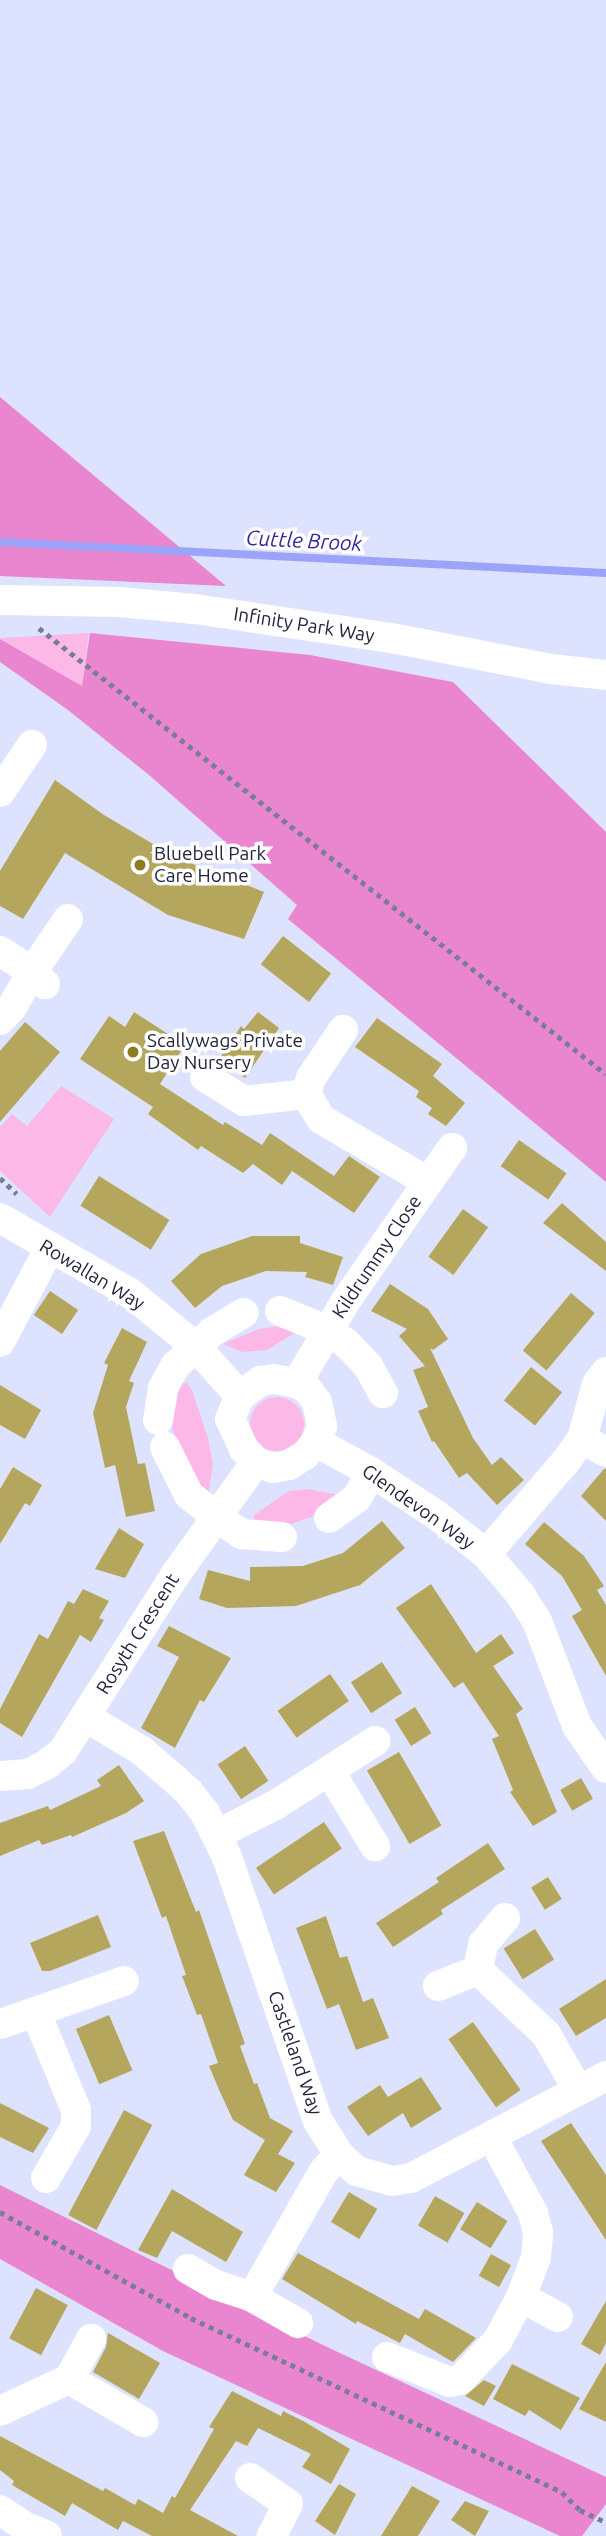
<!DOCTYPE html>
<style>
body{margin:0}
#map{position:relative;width:606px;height:2536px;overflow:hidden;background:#dde2fe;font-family:Ubuntu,sans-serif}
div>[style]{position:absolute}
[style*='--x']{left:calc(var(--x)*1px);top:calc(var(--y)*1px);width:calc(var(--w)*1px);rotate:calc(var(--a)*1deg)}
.green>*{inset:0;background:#fcb8e7}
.round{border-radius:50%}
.forest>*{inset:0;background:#ea86cf}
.stream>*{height:8px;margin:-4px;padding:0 4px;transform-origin:4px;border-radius:4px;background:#9ba4f8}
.building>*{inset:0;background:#b5a65d;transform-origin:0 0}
.path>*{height:4.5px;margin-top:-2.25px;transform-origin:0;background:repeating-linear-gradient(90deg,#797d97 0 5px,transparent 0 10px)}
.minor>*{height:30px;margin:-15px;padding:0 15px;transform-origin:15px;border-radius:15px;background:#fff}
.dots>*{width:19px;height:19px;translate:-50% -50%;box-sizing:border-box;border:4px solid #fff;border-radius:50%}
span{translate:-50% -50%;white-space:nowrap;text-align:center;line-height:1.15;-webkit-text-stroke:7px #fff;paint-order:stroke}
.street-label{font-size:19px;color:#21243d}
.poi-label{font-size:19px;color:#21243d}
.left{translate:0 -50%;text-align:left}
.water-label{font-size:21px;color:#35289f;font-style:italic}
</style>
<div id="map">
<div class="green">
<div style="clip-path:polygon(89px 633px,82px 686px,0 639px,0 638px)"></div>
<div style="clip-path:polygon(61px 1086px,114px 1119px,50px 1217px,0 1171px,0 1127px,12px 1114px,27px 1126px)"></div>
<div style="clip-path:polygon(278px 1326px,301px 1329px,267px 1350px,243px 1352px,223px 1344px,259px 1329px)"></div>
<div style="clip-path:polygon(180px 1383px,187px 1383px,192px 1390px,208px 1438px,213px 1466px,208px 1495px,199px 1494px,175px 1437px,172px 1427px)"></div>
<div class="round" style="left:250px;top:1397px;width:54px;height:54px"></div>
<div style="clip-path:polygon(307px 1489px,345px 1496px,311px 1517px,291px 1524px,255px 1522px,254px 1515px,289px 1491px)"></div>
</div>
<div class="forest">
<div style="clip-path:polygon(0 397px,226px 586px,0 576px)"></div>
<div style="clip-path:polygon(90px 633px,310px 655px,453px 682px,606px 832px,606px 1182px,288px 919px,297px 905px,149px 775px,68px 710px,0 662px,0 639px,82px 686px)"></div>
<div style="clip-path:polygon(0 2185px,327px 2347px,606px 2477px,606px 2504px,582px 2536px,560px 2536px,163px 2351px,0 2259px)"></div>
</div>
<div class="stream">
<div style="--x:0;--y:542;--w:607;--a:2.93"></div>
</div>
<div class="building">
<div style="clip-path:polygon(55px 780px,104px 815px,175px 857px,264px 892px,244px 939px,168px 915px,65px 853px,23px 919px,0 906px,0 871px)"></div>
<div style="left:283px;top:936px;width:61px;height:36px;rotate:38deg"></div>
<div style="clip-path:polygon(134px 1012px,185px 1045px,160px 1084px,223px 1125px,225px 1122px,262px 1145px,270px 1133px,334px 1176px,349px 1156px,380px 1177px,354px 1213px,292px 1171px,282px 1185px,253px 1164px,243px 1173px,201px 1146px,198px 1150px,148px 1114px,153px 1107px,80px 1059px,109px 1016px,125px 1027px)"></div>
<div style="clip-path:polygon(258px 1012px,279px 1028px,245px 1078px,219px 1059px,241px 1026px,244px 1029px)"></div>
<div style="clip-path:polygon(377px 1018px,442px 1064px,433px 1076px,465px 1103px,446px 1126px,428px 1114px,432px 1108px,416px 1097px,419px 1091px,355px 1047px)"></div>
<div style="clip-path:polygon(25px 1022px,60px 1052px,0 1122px,0 1051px)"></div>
<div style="left:519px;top:1140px;width:58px;height:32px;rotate:35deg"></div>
<div style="left:99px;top:1176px;width:83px;height:35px;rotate:32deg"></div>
<div style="clip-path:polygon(562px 1203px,606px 1242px,606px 1271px,543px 1223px)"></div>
<div style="left:463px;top:1209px;width:31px;height:59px;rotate:36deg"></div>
<div style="clip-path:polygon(252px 1236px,300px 1236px,300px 1243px,343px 1257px,333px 1285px,305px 1277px,307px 1272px,266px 1271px,222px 1286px,195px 1308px,171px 1281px,201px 1254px)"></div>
<div style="clip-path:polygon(390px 1284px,428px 1309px,448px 1339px,433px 1350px,430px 1348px,473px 1438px,492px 1465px,501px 1457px,524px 1480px,497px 1505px,467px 1473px,459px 1478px,434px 1441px,432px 1442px,418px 1411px,428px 1407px,413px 1370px,425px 1366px,399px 1336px,407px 1329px,371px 1311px)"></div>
<div style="left:50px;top:1291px;width:34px;height:29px;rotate:34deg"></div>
<div style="left:571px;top:1293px;width:31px;height:75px;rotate:40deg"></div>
<div style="clip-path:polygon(122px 1328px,147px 1342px,129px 1381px,134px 1383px,126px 1407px,138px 1464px,145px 1463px,155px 1511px,126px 1517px,115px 1465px,105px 1468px,93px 1413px,108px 1365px,104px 1363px)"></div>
<div style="left:531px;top:1367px;width:40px;height:43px;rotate:39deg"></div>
<div style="clip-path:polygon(0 1385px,41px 1410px,25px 1439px,0 1425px)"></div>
<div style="clip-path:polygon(13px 1467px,42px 1485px,30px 1506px,25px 1503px,0 1544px,0 1489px)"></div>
<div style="clip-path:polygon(604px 1469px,606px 1469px,606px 1521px,581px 1496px)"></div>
<div style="clip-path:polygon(382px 1521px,405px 1548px,360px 1585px,296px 1606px,227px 1608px,199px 1599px,208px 1570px,250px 1581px,250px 1567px,303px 1566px,343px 1553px)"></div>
<div style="clip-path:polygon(544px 1522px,584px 1556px,604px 1586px,597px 1590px,606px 1605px,606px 1676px,572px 1616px,582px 1610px,562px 1576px,525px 1544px)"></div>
<div style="clip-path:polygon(119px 1528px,144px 1544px,125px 1578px,95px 1569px)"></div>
<div style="clip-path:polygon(431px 1584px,476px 1653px,501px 1634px,514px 1653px,493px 1666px,523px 1709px,516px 1714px,557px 1812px,533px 1826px,510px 1792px,513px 1790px,492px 1739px,499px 1736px,463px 1682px,454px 1688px,396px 1608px)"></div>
<div style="clip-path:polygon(83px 1589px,109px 1601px,99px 1618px,104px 1620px,91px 1642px,80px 1635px,22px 1737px,0 1723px,0 1709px,39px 1634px,48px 1639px,68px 1601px,74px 1604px)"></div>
<div style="clip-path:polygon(169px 1626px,231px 1658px,204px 1702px,200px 1700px,175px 1748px,141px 1728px,179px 1657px,157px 1646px)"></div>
<div style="left:382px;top:1662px;width:37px;height:37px;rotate:57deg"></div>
<div style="left:330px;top:1674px;width:33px;height:64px;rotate:55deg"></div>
<div style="left:415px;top:1707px;width:31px;height:24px;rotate:58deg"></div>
<div style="left:245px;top:1746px;width:42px;height:33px;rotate:56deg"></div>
<div style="left:399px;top:1752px;width:85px;height:37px;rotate:60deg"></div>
<div style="clip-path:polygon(119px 1765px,144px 1801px,126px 1813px,72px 1837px,71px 1835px,42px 1845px,39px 1840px,0 1856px,0 1823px,48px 1806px,50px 1810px,101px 1786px,97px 1780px)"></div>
<div style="left:581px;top:1778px;width:24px;height:24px;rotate:60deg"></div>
<div style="left:324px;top:1822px;width:32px;height:82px;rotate:56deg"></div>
<div style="clip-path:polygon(164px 1831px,196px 1912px,199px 1910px,245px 2044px,240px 2046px,254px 2084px,257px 2083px,270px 2118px,293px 2131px,278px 2154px,295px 2163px,276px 2192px,244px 2175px,265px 2140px,233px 2120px,220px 2092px,209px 2066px,218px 2063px,201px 2014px,197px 2015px,182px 1976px,186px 1975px,166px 1916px,162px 1918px,133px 1841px)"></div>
<div style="clip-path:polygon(488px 1843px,505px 1869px,441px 1910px,443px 1914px,393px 1947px,376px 1923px,439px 1882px,436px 1878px)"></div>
<div style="left:548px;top:1877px;width:26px;height:20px;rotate:58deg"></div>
<div style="clip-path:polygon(98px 1915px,111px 1947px,50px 1971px,42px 1971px,30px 1943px)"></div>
<div style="clip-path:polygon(326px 1916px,340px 1958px,347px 1956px,363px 2002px,373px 1998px,389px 2038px,356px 2050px,339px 2004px,327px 2009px,296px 1928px)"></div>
<div style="left:535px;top:1929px;width:36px;height:37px;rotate:58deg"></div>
<div style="clip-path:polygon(606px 1979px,606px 2018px,576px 2036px,559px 2009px)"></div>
<div style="left:109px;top:2015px;width:60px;height:36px;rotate:67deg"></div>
<div style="left:473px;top:2022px;width:83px;height:30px;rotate:55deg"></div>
<div style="clip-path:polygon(421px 2077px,442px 2109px,411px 2128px,403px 2113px,368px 2136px,347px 2107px,380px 2085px,388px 2097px)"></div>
<div style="clip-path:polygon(0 2103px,49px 2128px,33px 2153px,0 2137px)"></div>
<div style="left:124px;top:2110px;width:32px;height:119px;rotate:28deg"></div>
<div style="clip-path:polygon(571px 2123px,606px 2175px,606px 2240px,541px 2141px)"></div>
<div style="clip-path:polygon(172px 2189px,243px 2232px,226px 2262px,172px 2231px,157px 2258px,138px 2250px)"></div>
<div style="left:349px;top:2192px;width:33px;height:35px;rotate:31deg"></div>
<div style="left:435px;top:2196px;width:34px;height:34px;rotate:30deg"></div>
<div style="left:477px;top:2202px;width:36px;height:32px;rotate:32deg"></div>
<div style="clip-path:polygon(298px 2253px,419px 2319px,425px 2309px,476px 2338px,453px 2362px,405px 2334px,400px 2343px,357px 2321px,356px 2324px,282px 2279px)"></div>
<div style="left:491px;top:2254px;width:23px;height:25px;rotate:29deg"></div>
<div style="left:36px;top:2288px;width:36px;height:57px;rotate:28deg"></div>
<div style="clip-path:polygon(606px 2301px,606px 2343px,600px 2355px,581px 2344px)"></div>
<div style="clip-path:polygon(108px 2333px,160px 2363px,139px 2399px,93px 2372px,106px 2347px)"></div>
<div style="clip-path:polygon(606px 2362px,606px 2422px,579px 2409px)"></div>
<div style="clip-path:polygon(512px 2364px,580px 2398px,561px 2430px,529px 2410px,525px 2416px,493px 2399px)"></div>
<div style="clip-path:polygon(484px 2380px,496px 2386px,484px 2406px,465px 2396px)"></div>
<div style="clip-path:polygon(232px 2391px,281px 2416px,283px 2411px,305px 2422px,350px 2449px,331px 2484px,302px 2467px,311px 2454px,258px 2428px,247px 2446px,236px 2441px,190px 2510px,238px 2536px,152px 2536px,123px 2521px,118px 2530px,72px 2503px,65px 2516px,12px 2485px,14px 2481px,0 2470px,0 2436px,103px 2491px,105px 2488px,135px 2505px,138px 2499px,163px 2513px,172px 2496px,175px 2498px,214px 2429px,209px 2427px)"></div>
<div style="clip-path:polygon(339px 2484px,356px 2494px,335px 2535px,315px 2521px)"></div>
<div style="clip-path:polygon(412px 2486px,440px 2501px,418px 2536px,381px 2536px)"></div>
<div style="clip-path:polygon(465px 2501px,489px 2511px,475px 2536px,451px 2520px)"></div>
</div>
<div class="path">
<div style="--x:39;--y:628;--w:721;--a:38.19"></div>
<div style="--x:0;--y:1178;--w:23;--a:43"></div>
<div style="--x:0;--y:2212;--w:218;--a:29"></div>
<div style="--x:191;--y:2318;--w:410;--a:25.1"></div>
<div style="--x:562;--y:2492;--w:25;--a:45"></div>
<div style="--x:580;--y:2510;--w:29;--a:25"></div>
</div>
<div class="minor">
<div style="--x:0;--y:600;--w:119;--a:1"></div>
<div style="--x:119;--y:602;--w:76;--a:5.3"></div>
<div style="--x:195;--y:609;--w:204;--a:8.4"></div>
<div style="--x:397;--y:639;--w:157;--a:11"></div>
<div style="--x:551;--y:669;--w:55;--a:6.2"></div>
<div style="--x:0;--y:792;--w:57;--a:-55.8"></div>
<div style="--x:0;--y:951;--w:38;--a:33"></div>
<div style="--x:32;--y:972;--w:64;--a:-55.8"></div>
<div style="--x:0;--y:1020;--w:18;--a:-47"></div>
<div style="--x:12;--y:1007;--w:40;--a:-60.3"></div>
<div style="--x:32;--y:972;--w:18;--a:43"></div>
<div style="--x:205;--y:1077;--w:46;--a:31.6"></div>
<div style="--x:244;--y:1101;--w:62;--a:-6.4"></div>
<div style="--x:428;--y:1182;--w:42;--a:-54.8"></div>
<div style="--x:0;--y:1218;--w:150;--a:30"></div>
<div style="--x:130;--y:1293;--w:84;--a:39.2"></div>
<div style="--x:195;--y:1346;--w:67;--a:48"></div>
<div style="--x:280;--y:1311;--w:53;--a:22.2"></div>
<div style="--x:329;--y:1331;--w:21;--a:35"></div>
<div style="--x:346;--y:1343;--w:32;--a:46"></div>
<div style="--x:368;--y:1366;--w:31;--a:61"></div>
<div style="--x:0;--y:1342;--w:105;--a:-62.2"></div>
<div style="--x:274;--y:1379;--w:23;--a:10"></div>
<div style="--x:297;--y:1383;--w:13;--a:32"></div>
<div style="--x:308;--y:1390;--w:15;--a:53"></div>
<div style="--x:317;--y:1402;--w:25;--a:78"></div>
<div style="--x:322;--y:1426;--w:17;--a:111"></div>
<div style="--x:316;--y:1442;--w:17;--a:130"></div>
<div style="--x:305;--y:1455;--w:19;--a:148"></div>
<div style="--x:289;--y:1465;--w:16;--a:169"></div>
<div style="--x:273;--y:1468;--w:18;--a:-161"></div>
<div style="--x:256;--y:1462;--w:18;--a:-133"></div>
<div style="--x:244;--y:1449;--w:33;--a:-115"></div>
<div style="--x:230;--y:1419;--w:25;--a:-67"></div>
<div style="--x:240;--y:1396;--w:26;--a:-36"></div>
<div style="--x:261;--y:1381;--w:13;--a:-9"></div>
<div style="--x:297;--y:1383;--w:94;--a:-59.3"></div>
<div style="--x:345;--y:1302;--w:146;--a:-55.3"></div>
<div style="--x:428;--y:1182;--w:124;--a:-149.5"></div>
<div style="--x:321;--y:1119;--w:29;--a:-121"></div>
<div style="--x:306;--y:1094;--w:17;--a:-73"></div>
<div style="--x:311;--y:1078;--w:58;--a:-56.3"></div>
<div style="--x:158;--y:1420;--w:32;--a:-81"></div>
<div style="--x:163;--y:1388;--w:25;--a:-61"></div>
<div style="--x:175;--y:1366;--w:50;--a:-42.6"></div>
<div style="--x:212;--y:1332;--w:37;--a:-31"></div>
<div style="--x:582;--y:1439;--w:27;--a:28"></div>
<div style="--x:316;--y:1442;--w:63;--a:28.6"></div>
<div style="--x:371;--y:1472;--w:77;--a:33.3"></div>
<div style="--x:435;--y:1514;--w:65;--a:38.1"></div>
<div style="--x:486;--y:1554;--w:52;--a:49.6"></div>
<div style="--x:520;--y:1594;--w:32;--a:58"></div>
<div style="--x:537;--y:1621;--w:112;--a:69.1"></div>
<div style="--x:577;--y:1726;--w:51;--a:55.4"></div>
<div style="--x:165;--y:1447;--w:54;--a:63.4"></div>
<div style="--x:189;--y:1495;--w:37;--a:38"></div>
<div style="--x:218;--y:1518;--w:29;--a:34"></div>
<div style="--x:242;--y:1534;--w:40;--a:4.3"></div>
<div style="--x:329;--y:1518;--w:34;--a:-36"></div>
<div style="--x:357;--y:1498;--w:30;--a:-62"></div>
<div style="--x:486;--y:1554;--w:123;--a:-49.3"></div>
<div style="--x:566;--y:1461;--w:27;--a:-54"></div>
<div style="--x:582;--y:1439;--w:57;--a:-74.7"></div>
<div style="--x:597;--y:1384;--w:15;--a:-53"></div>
<div style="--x:86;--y:1717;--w:66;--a:31.3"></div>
<div style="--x:142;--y:1751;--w:61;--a:41"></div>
<div style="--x:188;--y:1791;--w:28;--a:52"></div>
<div style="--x:205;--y:1813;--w:49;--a:63.4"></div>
<div style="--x:227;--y:1857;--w:279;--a:71"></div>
<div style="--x:318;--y:2121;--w:40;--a:58"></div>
<div style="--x:339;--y:2155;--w:24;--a:42"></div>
<div style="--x:357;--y:2171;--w:36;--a:16"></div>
<div style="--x:392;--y:2181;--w:19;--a:-9"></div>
<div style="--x:411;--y:2178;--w:220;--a:-27.6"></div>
<div style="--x:330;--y:1772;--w:87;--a:58.7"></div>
<div style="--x:0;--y:1776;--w:28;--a:-4"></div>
<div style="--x:28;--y:1774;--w:20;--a:-27"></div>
<div style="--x:46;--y:1765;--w:22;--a:-39"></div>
<div style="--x:63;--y:1751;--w:209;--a:-57.5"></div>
<div style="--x:175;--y:1575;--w:139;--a:-54.4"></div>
<div style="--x:218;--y:1834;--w:66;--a:-27"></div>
<div style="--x:277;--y:1804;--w:117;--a:-32.7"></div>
<div style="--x:505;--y:1918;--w:34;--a:130"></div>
<div style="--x:483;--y:1944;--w:26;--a:101"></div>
<div style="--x:478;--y:1970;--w:93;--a:43.3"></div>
<div style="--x:546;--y:2034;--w:64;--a:60.3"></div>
<div style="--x:438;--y:1986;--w:43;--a:-21.8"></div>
<div style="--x:36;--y:2013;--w:105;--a:67.6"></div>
<div style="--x:76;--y:2110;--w:16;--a:90"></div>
<div style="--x:76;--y:2126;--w:60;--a:120"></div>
<div style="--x:0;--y:2024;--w:131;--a:-19.1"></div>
<div style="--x:188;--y:2269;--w:32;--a:30"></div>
<div style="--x:216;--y:2285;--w:38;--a:18"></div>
<div style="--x:252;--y:2297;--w:53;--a:29.5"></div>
<div style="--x:252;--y:2297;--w:145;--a:-60.3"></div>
<div style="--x:324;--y:2171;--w:22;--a:-47"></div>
<div style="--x:521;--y:2297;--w:42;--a:28.4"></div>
<div style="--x:387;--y:2357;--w:68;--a:21.6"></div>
<div style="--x:450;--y:2382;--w:10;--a:-11"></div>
<div style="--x:460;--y:2380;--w:55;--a:-46.5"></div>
<div style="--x:498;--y:2340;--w:49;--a:-61.9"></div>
<div style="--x:521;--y:2297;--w:43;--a:-69.4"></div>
<div style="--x:536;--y:2257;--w:25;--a:-85"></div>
<div style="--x:538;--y:2232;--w:20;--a:-105"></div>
<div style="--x:533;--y:2213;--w:86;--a:-118.3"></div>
<div style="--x:69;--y:2379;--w:86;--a:30.2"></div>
<div style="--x:0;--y:2411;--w:76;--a:-24.9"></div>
<div style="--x:69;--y:2379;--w:46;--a:-61.2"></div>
<div style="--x:250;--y:2478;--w:46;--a:34.4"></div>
<div style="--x:288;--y:2504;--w:36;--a:117"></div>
<div style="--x:0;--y:2510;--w:29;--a:34"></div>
<div style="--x:24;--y:2526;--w:25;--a:23"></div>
</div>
<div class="dots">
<div style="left:140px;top:865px;background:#8c7b21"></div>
<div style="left:133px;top:1052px;background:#8c7b21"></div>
</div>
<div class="street-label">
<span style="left:304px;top:625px;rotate:9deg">Infinity Park Way</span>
<span style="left:377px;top:1257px;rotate:-56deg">Kildrummy Close</span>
<span style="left:92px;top:1275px;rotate:31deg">Rowallan Way</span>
<span style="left:418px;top:1507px;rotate:35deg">Glendevon Way</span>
<span style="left:138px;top:1634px;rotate:-58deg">Rosyth Crescent</span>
<span style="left:295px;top:2053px;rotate:71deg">Castleland Way</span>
</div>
<div class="poi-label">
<span class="left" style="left:154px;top:865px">Bluebell Park<br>Care Home</span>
<span class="left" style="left:147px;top:1052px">Scallywags Private<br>Day Nursery</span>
</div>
<div class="water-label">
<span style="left:304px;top:540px;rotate:3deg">Cuttle Brook</span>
</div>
</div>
